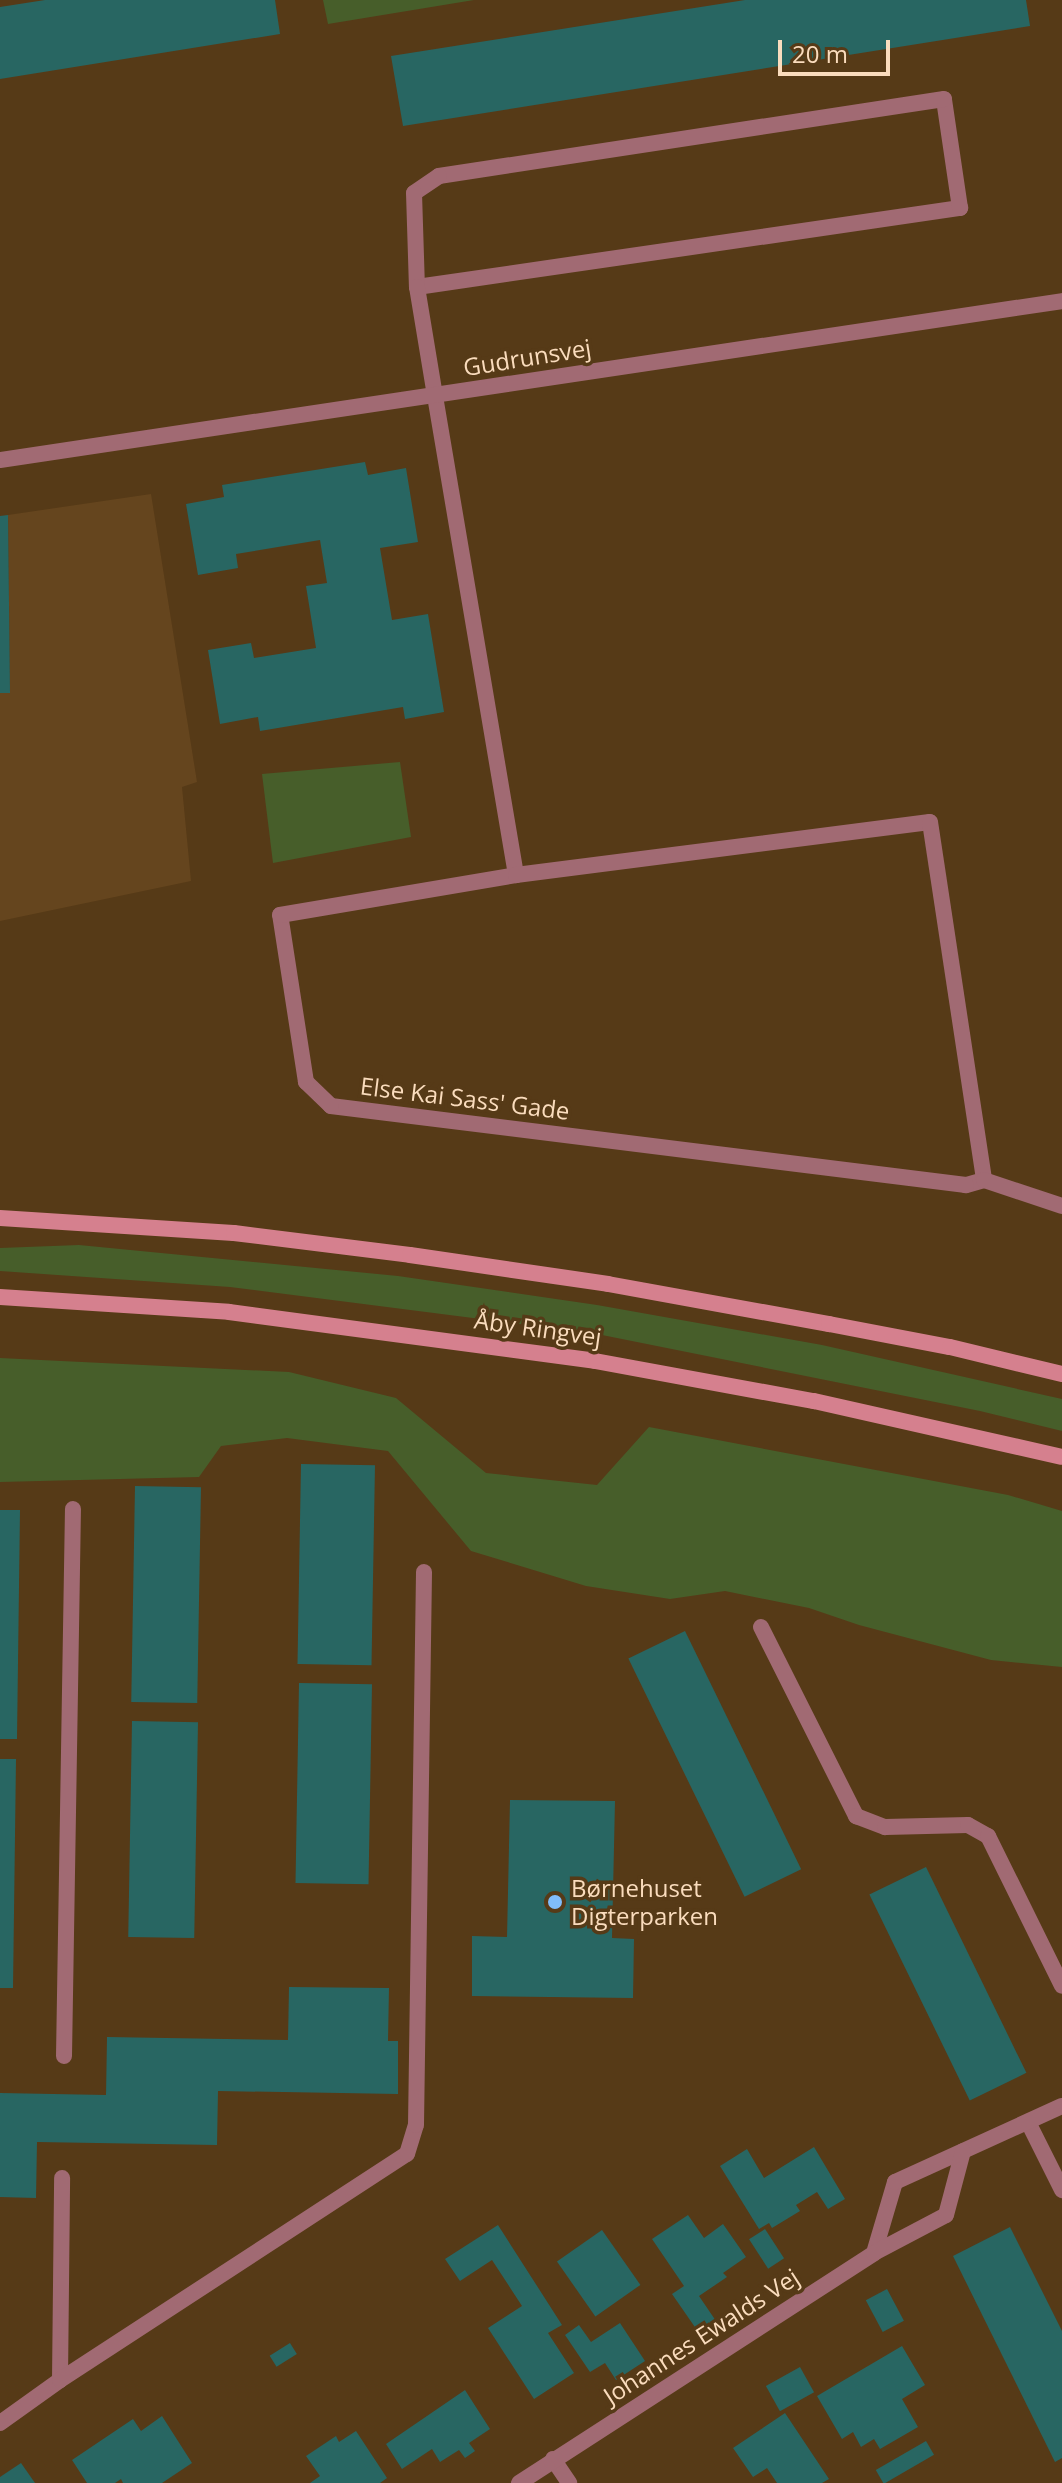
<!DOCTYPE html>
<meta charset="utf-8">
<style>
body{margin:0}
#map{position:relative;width:1062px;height:2483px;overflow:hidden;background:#563a17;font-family:"Open Sans",sans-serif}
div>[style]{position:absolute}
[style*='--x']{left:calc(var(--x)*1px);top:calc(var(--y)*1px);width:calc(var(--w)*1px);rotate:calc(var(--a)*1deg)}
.built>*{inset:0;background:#65451e}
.green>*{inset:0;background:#475e2a}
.building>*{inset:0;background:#286662;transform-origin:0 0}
.service>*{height:16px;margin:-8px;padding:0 8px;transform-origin:8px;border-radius:8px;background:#a16a73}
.minor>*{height:16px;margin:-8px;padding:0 8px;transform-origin:8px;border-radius:8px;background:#a16a73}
.secondary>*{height:16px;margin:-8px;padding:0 8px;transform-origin:8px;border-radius:8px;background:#d5808e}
.dots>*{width:22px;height:22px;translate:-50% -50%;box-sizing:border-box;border:4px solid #563a17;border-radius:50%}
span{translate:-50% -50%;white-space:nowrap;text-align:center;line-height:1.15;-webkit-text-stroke:7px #563a17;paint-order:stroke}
.street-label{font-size:24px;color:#fadcbd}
.poi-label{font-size:24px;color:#fadcbd}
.left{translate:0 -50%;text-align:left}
.scale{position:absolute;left:778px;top:40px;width:112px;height:36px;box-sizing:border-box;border:4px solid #fadcbd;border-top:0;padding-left:10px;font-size:24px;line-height:28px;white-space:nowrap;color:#fadcbd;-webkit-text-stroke:6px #563a17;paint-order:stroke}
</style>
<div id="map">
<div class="built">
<div style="clip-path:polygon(151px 494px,197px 782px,182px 787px,191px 881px,0 921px,0 693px,10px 692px,8px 515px)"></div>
</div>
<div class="green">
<div style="clip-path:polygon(323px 0,474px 0,328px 24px)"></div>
<div style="clip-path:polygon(400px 762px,411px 837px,273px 863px,262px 774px)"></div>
<div style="clip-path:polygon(79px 1245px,398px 1276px,597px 1305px,822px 1345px,1062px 1399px,1062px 1431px,980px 1411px,597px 1334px,230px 1287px,0 1271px,0 1248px)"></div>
<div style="clip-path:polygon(0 1358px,289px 1372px,396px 1398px,486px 1473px,597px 1485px,649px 1427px,1008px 1495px,1062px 1511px,1062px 1667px,991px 1660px,859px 1625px,809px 1608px,725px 1591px,670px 1599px,586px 1586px,471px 1551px,388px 1451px,287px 1438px,221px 1446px,199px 1477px,0 1482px)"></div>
</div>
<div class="building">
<div style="clip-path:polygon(45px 0,275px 0,280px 34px,0 79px,0 7px)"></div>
<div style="clip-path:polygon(745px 0,1026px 0,1030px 26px,403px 126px,391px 56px)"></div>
<div style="clip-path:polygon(365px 462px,368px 475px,406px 468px,418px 542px,380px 548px,392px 620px,428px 614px,444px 712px,405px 719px,403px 707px,260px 731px,258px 717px,220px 724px,208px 650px,251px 643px,254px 658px,316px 648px,306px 586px,327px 583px,320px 540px,236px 554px,238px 568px,198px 575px,186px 504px,224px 497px,222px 485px)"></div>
<div style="clip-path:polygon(8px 515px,10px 693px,0 693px,0 516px)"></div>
<div style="left:301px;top:1464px;width:74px;height:200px;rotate:1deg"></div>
<div style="left:135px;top:1486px;width:66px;height:216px;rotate:1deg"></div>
<div style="clip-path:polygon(0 1510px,20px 1510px,17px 1739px,0 1739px)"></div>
<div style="left:685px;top:1631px;width:265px;height:63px;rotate:64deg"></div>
<div style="left:299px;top:1683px;width:73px;height:200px;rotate:1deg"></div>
<div style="left:132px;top:1721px;width:66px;height:216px;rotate:1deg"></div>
<div style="clip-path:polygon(0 1759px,16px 1759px,13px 1988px,0 1988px)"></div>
<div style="clip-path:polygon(510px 1800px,615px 1801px,612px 1938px,634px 1939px,633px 1998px,472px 1996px,472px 1936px,507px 1937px)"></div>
<div style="left:926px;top:1867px;width:229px;height:63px;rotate:64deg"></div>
<div style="clip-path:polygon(289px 1987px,389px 1988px,388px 2041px,398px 2041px,398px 2094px,218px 2091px,217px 2145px,37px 2142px,36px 2198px,0 2197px,0 2093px,106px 2095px,107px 2037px,288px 2040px)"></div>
<div style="clip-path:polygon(814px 2147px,845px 2199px,828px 2209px,817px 2192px,796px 2205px,800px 2211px,772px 2228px,769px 2223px,759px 2229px,720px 2166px,747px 2149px,764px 2178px)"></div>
<div style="clip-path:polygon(688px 2215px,704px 2238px,723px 2224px,746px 2257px,723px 2273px,727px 2277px,699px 2296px,716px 2321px,699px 2333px,672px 2294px,684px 2286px,652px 2239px)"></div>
<div style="clip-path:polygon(498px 2225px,562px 2325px,548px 2333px,574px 2373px,534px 2399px,488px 2328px,522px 2306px,492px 2260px,460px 2281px,445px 2259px)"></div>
<div style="clip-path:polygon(1010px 2227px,1062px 2331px,1062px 2458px,1055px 2462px,953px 2256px)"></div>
<div style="left:765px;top:2229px;width:35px;height:19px;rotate:57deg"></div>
<div style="left:602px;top:2230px;width:67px;height:55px;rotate:55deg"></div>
<div style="left:887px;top:2289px;width:36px;height:24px;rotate:62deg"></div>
<div style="clip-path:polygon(620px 2323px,645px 2361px,616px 2380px,605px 2363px,590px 2372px,565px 2335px,579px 2325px,591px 2342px)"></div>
<div style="left:290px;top:2343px;width:13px;height:24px;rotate:58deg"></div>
<div style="clip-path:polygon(902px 2346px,925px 2385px,902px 2399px,918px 2427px,880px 2449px,874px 2439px,861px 2447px,853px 2432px,842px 2439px,817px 2396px)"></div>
<div style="left:800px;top:2367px;width:29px;height:39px;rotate:61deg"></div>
<div style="clip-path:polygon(465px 2390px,490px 2429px,469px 2443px,475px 2451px,465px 2458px,459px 2450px,440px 2462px,432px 2449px,402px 2469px,386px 2444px)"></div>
<div style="clip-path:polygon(785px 2413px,829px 2479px,822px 2483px,777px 2483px,767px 2468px,753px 2477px,733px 2448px)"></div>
<div style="clip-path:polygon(162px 2416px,192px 2463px,162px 2483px,123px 2483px,121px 2479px,115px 2483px,87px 2483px,72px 2460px,133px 2419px,141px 2431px)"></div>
<div style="clip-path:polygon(356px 2431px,387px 2478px,380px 2483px,310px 2483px,320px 2476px,306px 2456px,336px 2436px,339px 2442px)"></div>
<div style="left:926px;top:2441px;width:16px;height:58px;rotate:60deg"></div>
<div style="clip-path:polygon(21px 2463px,35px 2483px,0 2483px,0 2477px)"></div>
</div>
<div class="service">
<div style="--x:417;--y:287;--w:549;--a:-8.28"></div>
<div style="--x:960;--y:208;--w:110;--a:-98.4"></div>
<div style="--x:944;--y:99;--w:511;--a:171.33"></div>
<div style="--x:439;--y:176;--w:30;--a:146"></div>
<div style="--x:414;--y:193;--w:94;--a:88.2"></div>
<div style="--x:417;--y:287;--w:110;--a:80.6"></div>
<div style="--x:64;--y:2056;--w:547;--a:-89.06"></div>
<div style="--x:60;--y:2380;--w:202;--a:-89.4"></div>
<div style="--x:0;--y:2423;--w:74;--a:-35.6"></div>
<div style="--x:60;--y:2380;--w:414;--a:-33.1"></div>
<div style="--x:407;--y:2154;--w:30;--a:-73"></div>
<div style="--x:416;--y:2125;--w:553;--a:-89.17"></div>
<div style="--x:553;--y:2459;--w:29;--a:56"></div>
</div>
<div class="minor">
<div style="--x:435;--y:396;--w:486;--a:80.4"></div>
<div style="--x:0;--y:460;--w:1074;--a:-8.51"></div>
<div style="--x:984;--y:1180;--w:19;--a:164"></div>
<div style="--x:966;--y:1185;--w:640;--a:-172.91"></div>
<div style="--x:331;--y:1106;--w:35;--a:-136"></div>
<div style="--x:306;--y:1082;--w:169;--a:-98.8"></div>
<div style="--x:280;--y:915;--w:239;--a:-9.6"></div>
<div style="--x:516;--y:875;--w:417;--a:-7.3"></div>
<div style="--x:930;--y:822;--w:362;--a:81.4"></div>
<div style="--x:984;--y:1180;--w:82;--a:18.4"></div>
<div style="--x:761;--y:1627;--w:212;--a:63.3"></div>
<div style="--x:856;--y:1816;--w:31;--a:21"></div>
<div style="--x:885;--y:1827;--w:83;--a:-1.4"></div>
<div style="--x:968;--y:1825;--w:23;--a:29"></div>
<div style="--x:988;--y:1836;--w:167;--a:63.7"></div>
<div style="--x:1029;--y:2124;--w:74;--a:63.4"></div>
<div style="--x:874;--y:2253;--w:74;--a:-73.5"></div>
<div style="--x:895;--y:2182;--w:183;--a:-24.5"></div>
<div style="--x:519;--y:2483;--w:423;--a:-32.9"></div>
<div style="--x:874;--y:2253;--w:81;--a:-27.8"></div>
<div style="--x:946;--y:2215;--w:66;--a:-75.1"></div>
</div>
<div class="secondary">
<div style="--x:0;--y:1218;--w:234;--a:3.7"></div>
<div style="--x:234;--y:1233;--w:177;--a:7.1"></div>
<div style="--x:410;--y:1255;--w:200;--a:8.3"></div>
<div style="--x:608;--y:1284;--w:225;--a:10.3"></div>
<div style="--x:829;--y:1324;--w:123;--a:10.8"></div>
<div style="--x:950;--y:1347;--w:115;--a:13.6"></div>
<div style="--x:0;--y:1297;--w:229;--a:3.7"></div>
<div style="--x:229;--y:1312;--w:369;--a:7.6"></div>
<div style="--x:595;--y:1361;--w:223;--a:10.4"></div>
<div style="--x:814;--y:1401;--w:254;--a:12.7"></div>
</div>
<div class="dots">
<div style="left:555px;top:1902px;background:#80bdfa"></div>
</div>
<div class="street-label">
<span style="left:527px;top:357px;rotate:-9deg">Gudrunsvej</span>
<span style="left:465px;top:1098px;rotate:7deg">Else Kai Sass' Gade</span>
<span style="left:538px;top:1328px;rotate:8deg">Åby Ringvej</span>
<span style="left:701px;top:2336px;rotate:-33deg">Johannes Ewalds Vej</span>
</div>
<div class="poi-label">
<span class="left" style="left:571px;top:1902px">Børnehuset<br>Digterparken</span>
</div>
<div class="scale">20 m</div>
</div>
